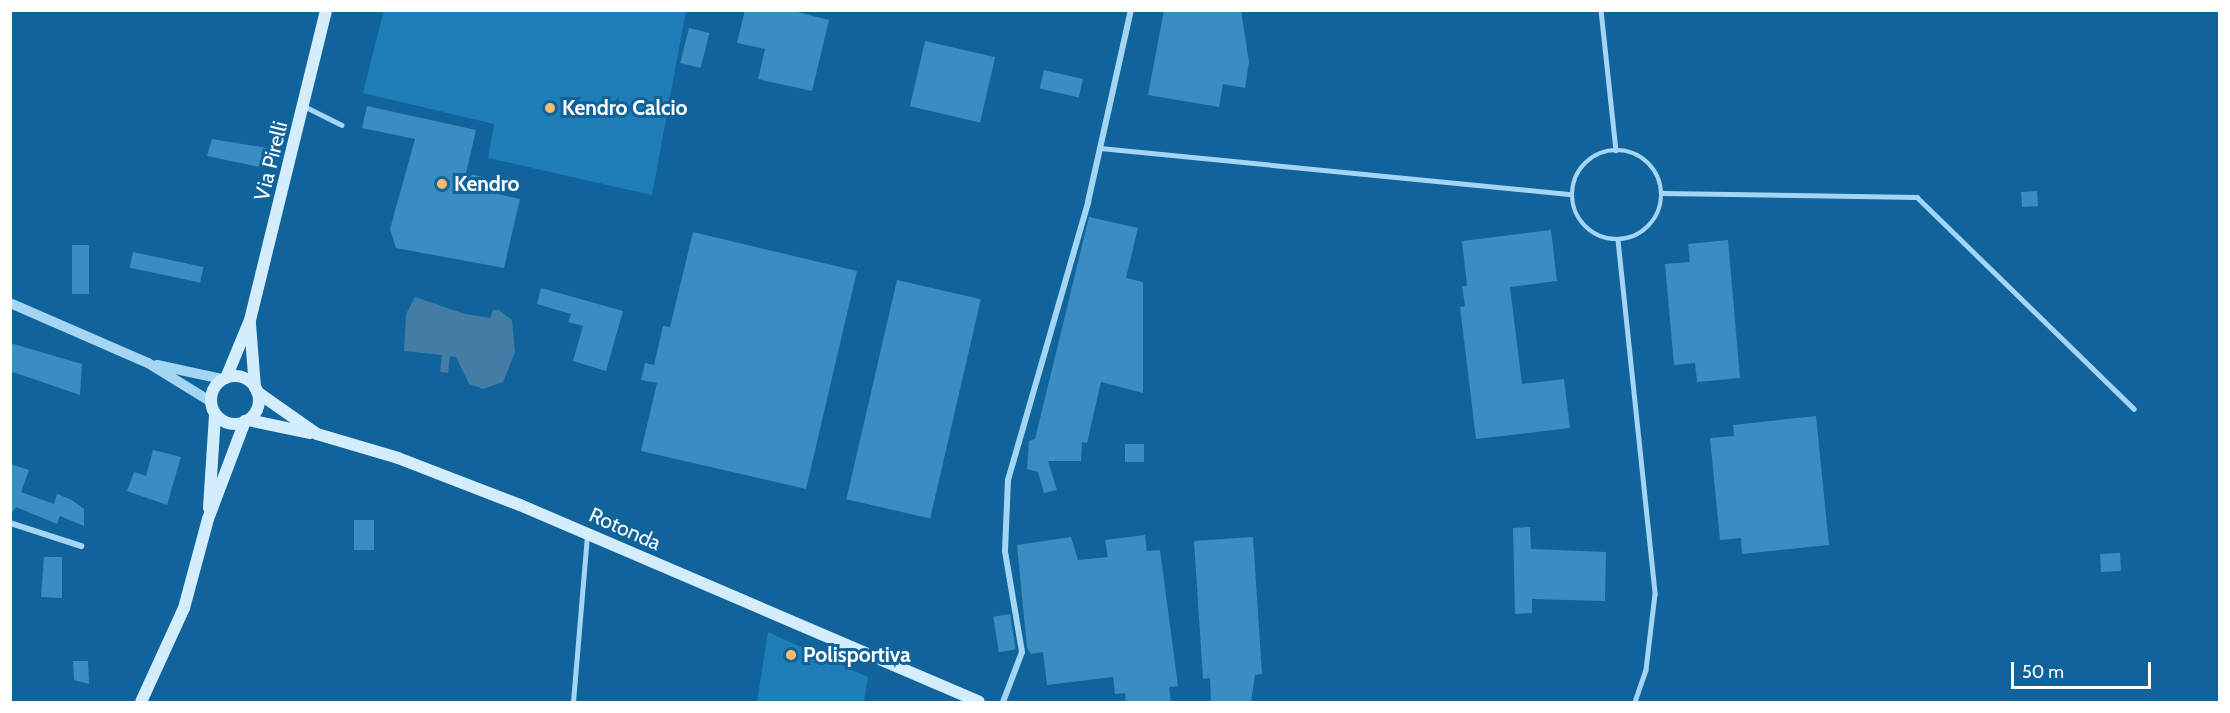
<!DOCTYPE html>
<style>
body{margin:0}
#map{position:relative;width:2230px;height:713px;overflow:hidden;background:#11639b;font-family:Cabin,sans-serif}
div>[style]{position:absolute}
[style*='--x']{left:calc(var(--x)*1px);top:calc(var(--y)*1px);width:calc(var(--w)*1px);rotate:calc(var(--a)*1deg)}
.green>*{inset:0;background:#1f7db8}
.water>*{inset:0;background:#437ca4}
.building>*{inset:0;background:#398dc2;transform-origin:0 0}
.service>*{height:4.5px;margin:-2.25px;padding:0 2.25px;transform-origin:2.25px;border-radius:2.25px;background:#a4d5f4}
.service>.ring{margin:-2.25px;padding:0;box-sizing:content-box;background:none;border:4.5px solid #a4d5f4;border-radius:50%}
.minor>*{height:6px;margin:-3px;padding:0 3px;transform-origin:3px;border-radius:3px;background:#a4d5f4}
.tertiary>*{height:10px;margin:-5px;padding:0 5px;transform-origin:5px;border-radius:5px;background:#a4d5f4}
.secondary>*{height:12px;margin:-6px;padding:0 6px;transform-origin:6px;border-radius:6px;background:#d4edfd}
.secondary>.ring{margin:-6px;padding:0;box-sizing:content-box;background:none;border:12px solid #d4edfd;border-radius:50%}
.dots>*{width:16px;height:16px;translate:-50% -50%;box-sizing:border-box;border:3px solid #11639b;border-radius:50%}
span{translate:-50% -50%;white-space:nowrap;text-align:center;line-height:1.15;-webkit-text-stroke:6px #11639b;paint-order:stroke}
.poi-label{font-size:21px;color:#fff;font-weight:700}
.left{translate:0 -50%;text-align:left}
.street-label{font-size:21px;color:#fff}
.frame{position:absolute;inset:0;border:12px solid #fff;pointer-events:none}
.scale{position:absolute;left:2011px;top:662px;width:140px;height:27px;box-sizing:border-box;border:3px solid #fff;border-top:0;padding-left:8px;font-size:18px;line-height:21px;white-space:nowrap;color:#fff;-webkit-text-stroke:4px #11639b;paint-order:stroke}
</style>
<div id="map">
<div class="green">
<div style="clip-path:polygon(384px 10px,686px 11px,652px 195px,488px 158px,494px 124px,363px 93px)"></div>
<div style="clip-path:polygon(768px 632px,868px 677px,864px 702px,757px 702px)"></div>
</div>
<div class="water">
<div style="clip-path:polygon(415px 297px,465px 314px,490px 318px,493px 310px,499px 310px,512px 320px,515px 352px,503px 382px,483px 389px,469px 384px,456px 357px,450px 356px,448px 373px,440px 372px,442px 355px,404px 351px,406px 314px)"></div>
</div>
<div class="building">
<div style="clip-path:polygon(745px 10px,789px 10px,829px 20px,812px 91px,758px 79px,765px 49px,737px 43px)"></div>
<div style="clip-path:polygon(1164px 10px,1241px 10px,1249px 62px,1245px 88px,1223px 84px,1219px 107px,1148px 95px)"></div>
<div style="left:689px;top:28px;width:21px;height:36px;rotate:14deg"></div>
<div style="left:925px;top:41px;width:72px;height:67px;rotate:13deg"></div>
<div style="left:1044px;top:70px;width:40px;height:19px;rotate:13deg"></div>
<div style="clip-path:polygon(367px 106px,476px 130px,466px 173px,482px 177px,479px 190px,520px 199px,504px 268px,396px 248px,390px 229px,415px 139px,362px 128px)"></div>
<div style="clip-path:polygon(212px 139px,267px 148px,264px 168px,207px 156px)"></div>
<div style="left:2037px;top:191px;width:15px;height:16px;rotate:86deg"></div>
<div style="clip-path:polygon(1089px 217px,1138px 228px,1126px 278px,1143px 282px,1143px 393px,1101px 382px,1087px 443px,1082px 442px,1081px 461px,1048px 461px,1057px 490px,1044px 493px,1038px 472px,1027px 469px,1029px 441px,1035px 439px)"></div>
<div style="clip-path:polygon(1551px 230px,1557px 281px,1510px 287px,1522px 384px,1564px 379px,1570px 428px,1476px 439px,1460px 307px,1465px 306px,1462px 286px,1467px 286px,1462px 241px)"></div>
<div style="clip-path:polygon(693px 232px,857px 271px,806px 489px,641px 451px,657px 383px,641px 380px,645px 363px,654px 365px,663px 326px,670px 327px)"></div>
<div style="clip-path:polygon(1728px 240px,1740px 378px,1697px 382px,1695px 363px,1674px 365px,1665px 264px,1690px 262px,1688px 244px)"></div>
<div style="left:72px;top:245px;width:17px;height:49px"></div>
<div style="left:133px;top:252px;width:72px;height:16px;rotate:12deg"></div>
<div style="left:897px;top:280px;width:86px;height:225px;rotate:13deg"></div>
<div style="clip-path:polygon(541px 288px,623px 311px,606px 371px,573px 361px,583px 326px,568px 322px,571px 314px,537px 304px)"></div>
<div style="clip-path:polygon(10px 343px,82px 364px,80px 395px,10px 371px)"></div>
<div style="clip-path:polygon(1816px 416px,1829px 545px,1742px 554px,1741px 538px,1720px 540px,1710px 438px,1734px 436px,1733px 425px)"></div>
<div style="left:1125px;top:444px;width:19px;height:18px"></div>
<div style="clip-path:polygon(153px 450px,181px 457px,167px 505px,127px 491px,134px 472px,146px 476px)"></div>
<div style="clip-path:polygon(10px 464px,29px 470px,21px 492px,54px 504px,57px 494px,72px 500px,84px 509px,84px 526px,60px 516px,57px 524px,16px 507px,10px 515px)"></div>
<div style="left:354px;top:520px;width:20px;height:30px"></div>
<div style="clip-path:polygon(1530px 527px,1531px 549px,1606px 552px,1605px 601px,1532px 599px,1532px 613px,1515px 614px,1513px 528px)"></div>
<div style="clip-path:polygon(1145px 535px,1147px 551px,1160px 550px,1178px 686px,1169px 687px,1171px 702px,1126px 702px,1125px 693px,1115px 694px,1113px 677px,1047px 685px,1043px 652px,1031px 654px,1027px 648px,1017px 545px,1071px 537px,1078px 560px,1108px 557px,1105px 540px)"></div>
<div style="clip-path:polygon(1253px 537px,1262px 674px,1255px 675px,1251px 702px,1211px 702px,1210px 678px,1203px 679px,1194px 541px)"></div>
<div style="left:2120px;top:553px;width:18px;height:20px;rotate:87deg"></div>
<div style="clip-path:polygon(44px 557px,62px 557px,62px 598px,41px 597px)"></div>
<div style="left:1010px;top:614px;width:36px;height:17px;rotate:81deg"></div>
<div style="clip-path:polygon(73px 661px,88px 661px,89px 684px,74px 680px)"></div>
</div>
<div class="service">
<div style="--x:1601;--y:10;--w:141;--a:83.9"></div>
<div style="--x:304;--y:106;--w:42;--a:26.6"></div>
<div style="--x:1100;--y:148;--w:473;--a:5.6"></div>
<div class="ring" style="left:1572px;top:150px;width:85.5px;height:85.5px"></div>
<div style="--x:1663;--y:193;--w:254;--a:0.9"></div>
<div style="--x:1917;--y:197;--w:303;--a:44.3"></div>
<div style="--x:1618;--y:240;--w:356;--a:84"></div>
<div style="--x:1655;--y:594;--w:77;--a:96.8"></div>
<div style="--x:1646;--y:670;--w:34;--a:109"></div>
<div style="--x:573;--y:702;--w:166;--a:-85.2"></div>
</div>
<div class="minor">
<div style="--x:10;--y:523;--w:75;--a:17.9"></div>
<div style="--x:1003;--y:702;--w:53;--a:-69.2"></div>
<div style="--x:1022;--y:652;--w:102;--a:-99.6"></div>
<div style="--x:1005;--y:551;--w:71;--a:-87.6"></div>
<div style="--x:1008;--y:480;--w:289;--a:-73.9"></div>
<div style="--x:1088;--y:202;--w:197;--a:-77.4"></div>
</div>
<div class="tertiary">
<div style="--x:10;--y:303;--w:150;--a:23.5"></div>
<div style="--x:148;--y:363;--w:73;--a:31.5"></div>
<div style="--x:157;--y:365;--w:66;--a:12.2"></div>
</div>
<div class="secondary">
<div style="--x:250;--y:324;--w:64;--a:85.5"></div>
<div class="ring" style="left:211px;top:376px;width:36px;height:36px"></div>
<div style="--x:226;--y:378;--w:63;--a:-67.5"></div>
<div style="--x:250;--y:320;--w:319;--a:-76.2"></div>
<div style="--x:257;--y:392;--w:73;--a:35"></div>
<div style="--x:317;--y:434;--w:84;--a:16.5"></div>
<div style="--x:398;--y:458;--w:131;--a:21.1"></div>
<div style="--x:520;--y:505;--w:499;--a:23.2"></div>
<div style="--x:248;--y:420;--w:63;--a:11.8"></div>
<div style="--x:209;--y:508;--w:94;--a:-86.3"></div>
<div style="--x:141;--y:702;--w:103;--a:-65.4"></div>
<div style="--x:184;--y:608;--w:92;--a:-74.9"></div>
<div style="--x:208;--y:519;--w:105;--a:-69.3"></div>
</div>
<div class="dots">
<div style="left:550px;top:108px;background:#ffbb68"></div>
<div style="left:442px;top:184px;background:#ffbb68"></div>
<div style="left:791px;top:655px;background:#ffbb68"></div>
</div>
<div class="poi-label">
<span class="left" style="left:562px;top:108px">Kendro Calcio</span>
<span class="left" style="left:454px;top:184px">Kendro</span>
<span class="left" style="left:803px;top:655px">Polisportiva</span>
</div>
<div class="street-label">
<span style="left:271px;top:161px;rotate:-76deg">Via Pirelli</span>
<span style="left:625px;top:529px;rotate:24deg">Rotonda</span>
</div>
<div class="frame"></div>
<div class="scale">50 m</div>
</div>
